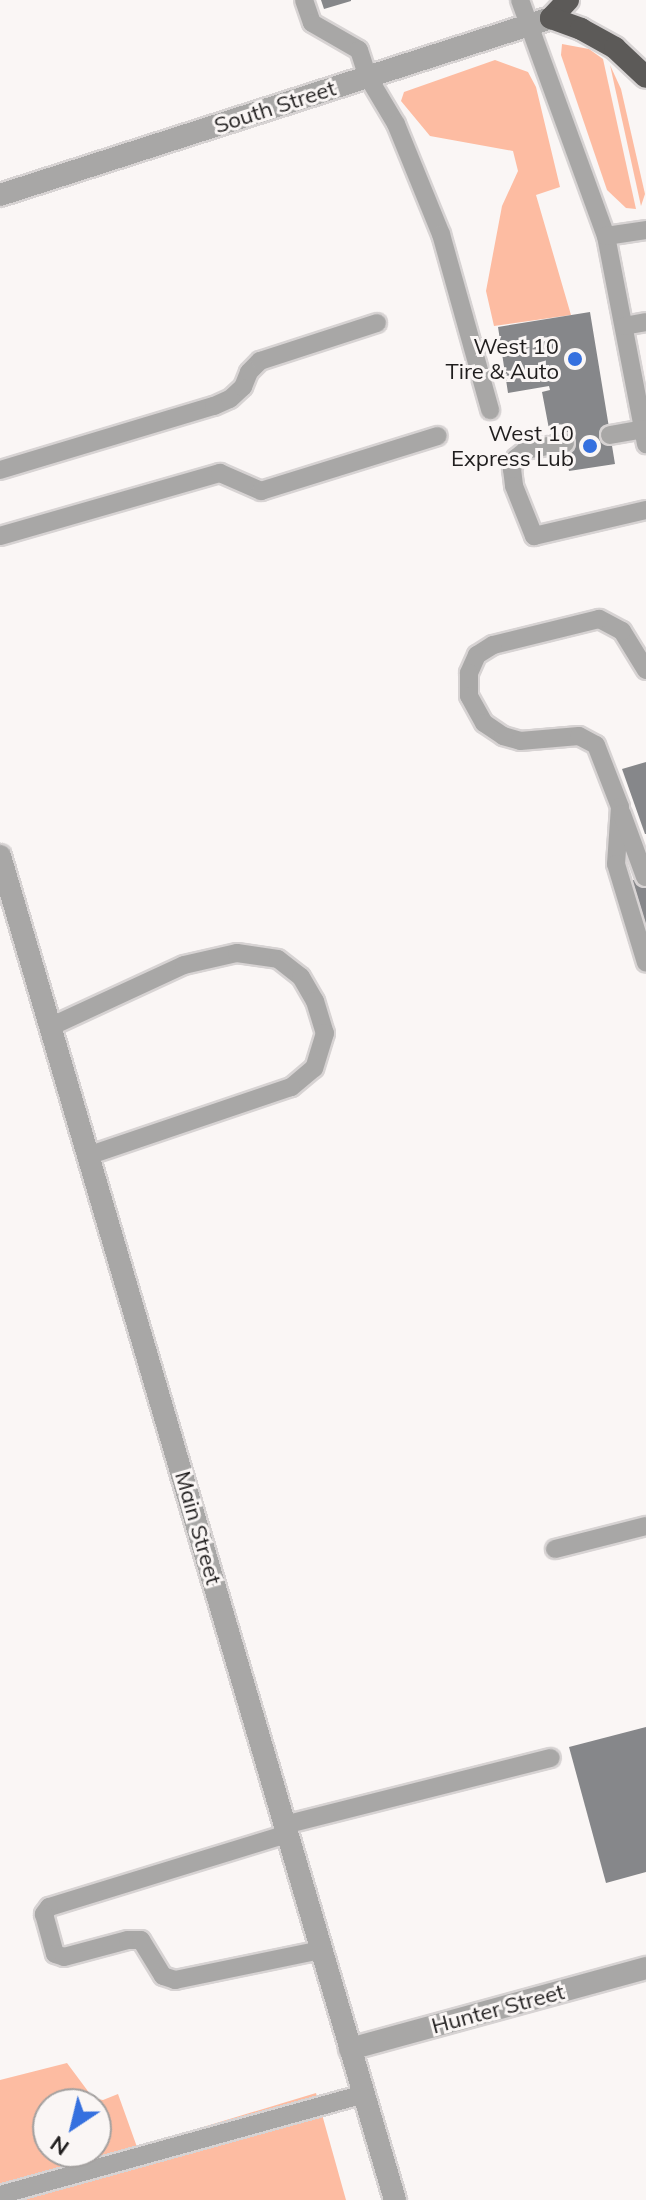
<!DOCTYPE html>
<style>
body{margin:0}
#map{position:relative;width:646px;height:2200px;overflow:hidden;background:#faf6f5;font-family:Mulish,sans-serif}
div>[style]{position:absolute}
[style*='--x']{left:calc(var(--x)*1px);top:calc(var(--y)*1px);width:calc(var(--w)*1px);rotate:calc(var(--a)*1deg)}
.green>*{inset:0;background:#fdbca2}
.building>*{inset:0;background:#86878a}
.roads{filter:drop-shadow(2px 0 #d7d3d3) drop-shadow(-2px 0 #d7d3d3) drop-shadow(0 2px #d7d3d3) drop-shadow(0 -2px #d7d3d3)}
.service>*{height:18px;margin:-9px;padding:0 9px;transform-origin:9px;border-radius:9px;background:#a8a7a6}
.minor>*{height:22px;margin:-11px;padding:0 11px;transform-origin:11px;border-radius:11px;background:#a8a7a6}
.tertiary>*{height:22px;margin:-11px;padding:0 11px;transform-origin:11px;border-radius:11px;background:#a8a7a6}
.trunk>*{height:22px;margin:-11px;padding:0 11px;transform-origin:11px;border-radius:11px;background:#5c5a58}
.dots>*{width:22px;height:22px;translate:-50% -50%;box-sizing:border-box;border:4px solid #faf6f5;border-radius:50%}
span{translate:-50% -50%;white-space:nowrap;text-align:center;line-height:1.15;-webkit-text-stroke:6px #faf6f5;paint-order:stroke}
.street-label{font-size:22px;color:#201e1e}
.poi-label{font-size:22px;color:#201e1e}
.right{translate:-100% -50%;text-align:right}
.north{position:absolute;left:32px;top:2088px;width:80px;height:80px;box-sizing:border-box;background:#faf6f5;border:2px solid #a3a09f;border-radius:50%;rotate:215deg;font-size:22px;font-weight:700;line-height:32px;text-align:center;color:#201e1e}
.north::after{content:'';display:block;margin:auto;width:28px;height:36px;background:#3570df;clip-path:polygon(50% 0,100% 100%,50% 72%,0 100%)}
</style>
<div id="map">
<div class="green">
<div style="clip-path:polygon(562px 44px,589px 49px,603px 59px,636px 209px,626px 208px,607px 190px,561px 55px)"></div>
<div style="clip-path:polygon(495px 60px,528px 72px,536px 87px,560px 187px,536px 195px,571px 315px,494px 326px,486px 291px,502px 206px,518px 171px,513px 151px,430px 136px,401px 101px,404px 92px)"></div>
<div style="clip-path:polygon(610px 65px,621px 89px,645px 194px,641px 206px)"></div>
<div style="clip-path:polygon(evenodd,67px 2063px,93px 2098px,103px 2100px,118px 2094px,137px 2147px,316px 2093px,346px 2200px,0 2200px,0 2080px,67px 2063px,48px 2104px,96px 2104px,96px 2152px,48px 2152px,48px 2104px)"></div>
</div>
<div class="building">
<div style="clip-path:polygon(321px 0,351px 0,351px 1px,324px 9px)"></div>
<div style="clip-path:polygon(590px 312px,615px 464px,569px 471px,562px 427px,549px 429px,542px 392px,550px 390px,549px 386px,508px 393px,498px 327px)"></div>
<div style="clip-path:polygon(646px 762px,646px 834px,645px 834px,622px 769px)"></div>
<div style="clip-path:polygon(646px 877px,646px 929px,645px 929px,630px 881px)"></div>
<div style="clip-path:polygon(646px 1727px,646px 1872px,606px 1883px,569px 1747px)"></div>
</div>
<div class="roads">
<div class="service">
<div style="--x:304;--y:0;--w:24;--a:71"></div>
<div style="--x:312;--y:23;--w:54;--a:29.9"></div>
<div style="--x:359;--y:50;--w:28;--a:72"></div>
<div style="--x:368;--y:77;--w:55;--a:59.2"></div>
<div style="--x:396;--y:124;--w:119;--a:67.8"></div>
<div style="--x:441;--y:234;--w:183;--a:74.4"></div>
<div style="--x:520;--y:0;--w:251;--a:70"></div>
<div style="--x:606;--y:236;--w:212;--a:79.1"></div>
<div style="--x:606;--y:236;--w:40;--a:-8.5"></div>
<div style="--x:624;--y:326;--w:22;--a:-10"></div>
<div style="--x:610;--y:435;--w:34;--a:-10"></div>
<div style="--x:565;--y:443;--w:40;--a:170"></div>
<div style="--x:526;--y:450;--w:13;--a:141"></div>
<div style="--x:516;--y:458;--w:12;--a:110"></div>
<div style="--x:512;--y:469;--w:17;--a:83"></div>
<div style="--x:514;--y:486;--w:54;--a:68.2"></div>
<div style="--x:534;--y:536;--w:115;--a:-13.1"></div>
<div style="--x:0;--y:470;--w:223;--a:-16.7"></div>
<div style="--x:214;--y:406;--w:17;--a:-24"></div>
<div style="--x:230;--y:399;--w:18;--a:-43"></div>
<div style="--x:243;--y:387;--w:16;--a:-68"></div>
<div style="--x:249;--y:372;--w:16;--a:-45"></div>
<div style="--x:260;--y:361;--w:123;--a:-18"></div>
<div style="--x:0;--y:536;--w:229;--a:-16"></div>
<div style="--x:220;--y:473;--w:45;--a:23.7"></div>
<div style="--x:261;--y:491;--w:185;--a:-17.3"></div>
<div style="--x:646;--y:670;--w:46;--a:-121.6"></div>
<div style="--x:622;--y:631;--w:26;--a:-152"></div>
<div style="--x:599;--y:619;--w:109;--a:166.2"></div>
<div style="--x:493;--y:645;--w:19;--a:148"></div>
<div style="--x:477;--y:655;--w:20;--a:114"></div>
<div style="--x:469;--y:673;--w:23;--a:90"></div>
<div style="--x:469;--y:696;--w:31;--a:61"></div>
<div style="--x:484;--y:723;--w:23;--a:34"></div>
<div style="--x:503;--y:736;--w:18;--a:16"></div>
<div style="--x:520;--y:741;--w:59;--a:-4.8"></div>
<div style="--x:579;--y:736;--w:19;--a:28"></div>
<div style="--x:596;--y:745;--w:66;--a:68.8"></div>
<div style="--x:620;--y:807;--w:57;--a:94"></div>
<div style="--x:616;--y:864;--w:103;--a:73.1"></div>
<div style="--x:622;--y:814;--w:67;--a:69.9"></div>
<div style="--x:52;--y:1026;--w:145;--a:-24.8"></div>
<div style="--x:184;--y:965;--w:54;--a:-12.8"></div>
<div style="--x:237;--y:953;--w:41;--a:8.3"></div>
<div style="--x:278;--y:959;--w:29;--a:38"></div>
<div style="--x:301;--y:977;--w:28;--a:60"></div>
<div style="--x:315;--y:1001;--w:34;--a:73"></div>
<div style="--x:325;--y:1033;--w:37;--a:107"></div>
<div style="--x:314;--y:1068;--w:30;--a:140"></div>
<div style="--x:291;--y:1087;--w:212;--a:161.3"></div>
<div style="--x:555;--y:1549;--w:94;--a:-14.2"></div>
<div style="--x:284;--y:1825;--w:275;--a:-14.1"></div>
<div style="--x:287;--y:1834;--w:249;--a:162.9"></div>
<div style="--x:49;--y:1907;--w:9;--a:126"></div>
<div style="--x:44;--y:1914;--w:41;--a:74.6"></div>
<div style="--x:55;--y:1954;--w:9;--a:18"></div>
<div style="--x:64;--y:1957;--w:66;--a:-14.9"></div>
<div style="--x:128;--y:1940;--w:13;--a:0"></div>
<div style="--x:141;--y:1940;--w:42;--a:58.6"></div>
<div style="--x:163;--y:1976;--w:13;--a:18"></div>
<div style="--x:175;--y:1980;--w:149;--a:-11.6"></div>
<div style="--x:0;--y:2195;--w:378;--a:-15.5"></div>
</div>
<div class="minor">
<div style="--x:0;--y:195;--w:579;--a:-17.81"></div>
<div style="--x:350;--y:2049;--w:307;--a:-15.3"></div>
</div>
<div class="tertiary">
<div style="--x:0;--y:856;--w:1401;--a:73.62"></div>
</div>
<div class="trunk">
<div style="--x:568;--y:0;--w:25;--a:133"></div>
<div style="--x:551;--y:18;--w:32;--a:20"></div>
<div style="--x:581;--y:29;--w:39;--a:29"></div>
<div style="--x:615;--y:48;--w:42;--a:43.1"></div>
</div>
</div>
<div class="dots">
<div style="left:575px;top:359px;background:#3570df"></div>
<div style="left:590px;top:446px;background:#3570df"></div>
</div>
<div class="street-label">
<span style="left:275px;top:107px;rotate:-18deg">South Street</span>
<span style="left:198px;top:1528px;rotate:74deg">Main Street</span>
<span style="left:498px;top:2009px;rotate:-15deg">Hunter Street</span>
</div>
<div class="poi-label">
<span class="right" style="left:559px;top:359px">West 10<br>Tire &amp; Auto</span>
<span class="right" style="left:574px;top:446px">West 10<br>Express Lub</span>
</div>
<div class="north">N</div>
</div>
